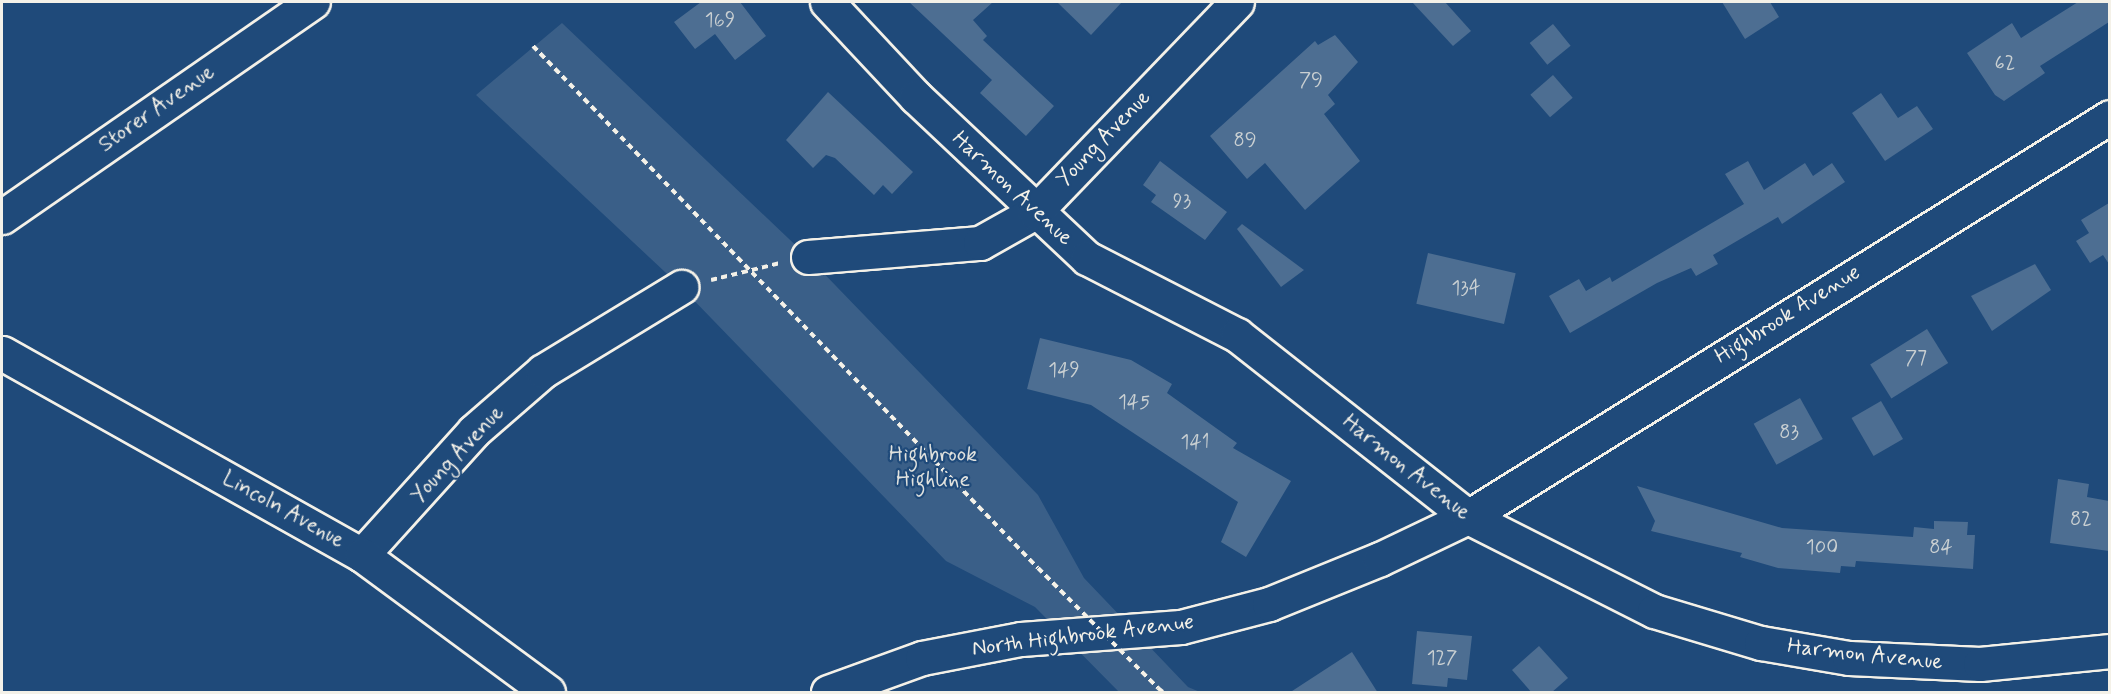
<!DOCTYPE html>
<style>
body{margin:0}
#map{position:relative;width:2111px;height:694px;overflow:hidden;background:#1f4a7a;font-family:Mynerve,sans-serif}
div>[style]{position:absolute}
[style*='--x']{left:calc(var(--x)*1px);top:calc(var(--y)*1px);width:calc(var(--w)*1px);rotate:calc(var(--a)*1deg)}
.green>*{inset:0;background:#3a5f88}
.building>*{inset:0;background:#4d6e92;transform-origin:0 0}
.path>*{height:4px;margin-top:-2px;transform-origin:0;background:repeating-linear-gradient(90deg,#f4f1e8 0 6px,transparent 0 10.5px)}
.roads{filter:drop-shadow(2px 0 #f4f1e8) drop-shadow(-2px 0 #f4f1e8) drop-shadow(0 2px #f4f1e8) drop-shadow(0 -2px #f4f1e8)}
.minor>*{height:33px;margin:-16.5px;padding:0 16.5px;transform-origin:16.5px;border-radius:16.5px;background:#1f4a7a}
.primary>*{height:33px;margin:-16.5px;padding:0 16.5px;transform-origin:16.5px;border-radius:16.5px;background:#1f4a7a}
.path-bridge>*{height:4px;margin-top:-2px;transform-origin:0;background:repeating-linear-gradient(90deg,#f4f1e8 0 6px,transparent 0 10.5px)}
span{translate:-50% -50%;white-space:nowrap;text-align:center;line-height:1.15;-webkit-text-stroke:4.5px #1f4a7a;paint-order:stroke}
.number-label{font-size:20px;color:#cad0d2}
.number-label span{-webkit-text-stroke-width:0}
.street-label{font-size:22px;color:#f4f1e8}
.park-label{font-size:22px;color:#e1e2de}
.frame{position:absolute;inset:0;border:3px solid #f4f1e8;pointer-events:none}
</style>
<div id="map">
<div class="green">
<div style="clip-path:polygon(562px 23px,808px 257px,1038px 495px,1084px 578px,1188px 687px,1200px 692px,1119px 692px,1035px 607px,946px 561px,681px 287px,476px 95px)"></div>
</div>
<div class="building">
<div style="clip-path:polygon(701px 2px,740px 2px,766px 36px,735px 60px,715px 34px,695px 49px,674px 22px)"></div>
<div style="clip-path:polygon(909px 2px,993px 2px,973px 20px,987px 36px,983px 40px,1054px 106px,1026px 136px,980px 93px,992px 80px)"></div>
<div style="clip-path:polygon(1057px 2px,1122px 2px,1091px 35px)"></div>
<div style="clip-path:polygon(1412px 2px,1445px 2px,1471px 31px,1453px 46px)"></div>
<div style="clip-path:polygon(1722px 2px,1770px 2px,1779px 17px,1745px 39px)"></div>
<div style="clip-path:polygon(2078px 2px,2109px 2px,2109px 22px,2040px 66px,2045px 73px,2004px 101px,1995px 95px,1967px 53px,2012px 23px,2021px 38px)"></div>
<div style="left:1553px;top:24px;width:28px;height:30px;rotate:51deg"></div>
<div style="clip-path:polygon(1335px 35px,1358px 62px,1328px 95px,1335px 104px,1324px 114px,1360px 161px,1305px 210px,1265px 163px,1247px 179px,1210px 136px,1315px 41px,1318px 45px)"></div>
<div style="left:1553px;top:75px;width:30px;height:30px;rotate:49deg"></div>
<div style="clip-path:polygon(828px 92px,913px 172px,892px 194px,883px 185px,874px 195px,835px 158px,826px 155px,813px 168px,786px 140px)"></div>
<div style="clip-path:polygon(1881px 93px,1898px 118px,1917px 106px,1933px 129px,1885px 161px,1852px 113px)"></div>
<div style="clip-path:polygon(1160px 161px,1227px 212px,1205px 240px,1151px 202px,1156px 195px,1143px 185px)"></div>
<div style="clip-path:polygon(1748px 161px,1764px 190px,1805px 163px,1813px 176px,1832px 163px,1845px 182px,1782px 224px,1778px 217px,1713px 255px,1718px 264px,1696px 276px,1691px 268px,1657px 283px,1570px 333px,1549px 296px,1579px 279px,1586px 291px,1610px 277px,1612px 282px,1744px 204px,1725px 174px)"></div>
<div style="clip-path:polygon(2109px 203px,2109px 264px,2103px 255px,2090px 263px,2076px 241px,2089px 233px,2081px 220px)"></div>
<div style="clip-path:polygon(1242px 224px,1304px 270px,1281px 287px,1237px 229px)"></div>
<div style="left:1428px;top:253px;width:90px;height:52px;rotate:13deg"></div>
<div style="clip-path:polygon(2035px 264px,2051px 290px,1992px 331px,1971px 296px)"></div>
<div style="left:1927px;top:329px;width:40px;height:67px;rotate:58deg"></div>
<div style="clip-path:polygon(1040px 338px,1131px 360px,1172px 384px,1167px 393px,1237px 443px,1233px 448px,1291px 481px,1246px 557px,1221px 542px,1238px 502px,1091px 405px,1027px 389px)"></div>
<div style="left:1800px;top:398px;width:47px;height:53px;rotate:61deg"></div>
<div style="left:1881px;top:401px;width:44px;height:34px;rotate:60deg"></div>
<div style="clip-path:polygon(2058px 479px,2089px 484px,2087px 497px,2109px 501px,2109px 551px,2050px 543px)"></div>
<div style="clip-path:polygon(1637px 486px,1782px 528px,1913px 537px,1914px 527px,1934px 529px,1934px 521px,1968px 522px,1967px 535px,1975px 535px,1973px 569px,1856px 561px,1855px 567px,1841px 566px,1840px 573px,1778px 568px,1740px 557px,1742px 553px,1651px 531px,1655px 521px)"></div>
<div style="clip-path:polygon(1417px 631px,1472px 636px,1467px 680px,1448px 678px,1447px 687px,1412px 684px)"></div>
<div style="clip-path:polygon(1539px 646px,1568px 678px,1551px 693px,1532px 693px,1512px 670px)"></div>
<div style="clip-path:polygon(1352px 652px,1378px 693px,1289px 693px)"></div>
</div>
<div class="path">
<div style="--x:533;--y:46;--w:726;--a:45.95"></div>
<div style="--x:711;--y:280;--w:71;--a:-13.8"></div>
<div style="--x:1158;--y:688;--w:6;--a:39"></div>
</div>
<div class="roads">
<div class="minor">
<div style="--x:827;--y:2;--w:130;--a:46.9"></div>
<div style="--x:916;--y:97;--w:235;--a:43.3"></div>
<div style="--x:1087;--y:258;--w:169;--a:27.2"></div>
<div style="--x:1237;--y:335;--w:294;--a:38.2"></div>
<div style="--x:1468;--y:517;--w:208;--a:26.8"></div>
<div style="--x:1654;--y:611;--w:112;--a:16.7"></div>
<div style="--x:1761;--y:643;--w:89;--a:9.7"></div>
<div style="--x:1849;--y:658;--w:131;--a:2.6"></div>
<div style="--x:1980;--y:664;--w:131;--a:-5.7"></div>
<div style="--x:2;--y:217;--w:378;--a:-34.7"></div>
<div style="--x:808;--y:257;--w:173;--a:-4.7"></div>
<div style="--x:980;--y:243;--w:63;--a:-29.4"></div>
<div style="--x:1035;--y:212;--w:291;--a:-46.1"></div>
<div style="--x:362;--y:555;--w:167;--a:-47.9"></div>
<div style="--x:474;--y:431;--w:91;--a:-41"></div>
<div style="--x:543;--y:371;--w:162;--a:-31.3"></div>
<div style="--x:828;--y:692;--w:100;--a:-19.9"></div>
<div style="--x:922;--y:658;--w:101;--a:-10.9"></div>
<div style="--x:1021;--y:639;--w:160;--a:-4.3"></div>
<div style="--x:1181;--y:627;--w:91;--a:-14.6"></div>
<div style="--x:1269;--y:604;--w:120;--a:-22.1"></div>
<div style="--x:1380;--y:559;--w:98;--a:-25.5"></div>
<div style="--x:1468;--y:517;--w:756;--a:-31.93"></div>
</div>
<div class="primary">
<div style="--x:2;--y:353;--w:413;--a:29.3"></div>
<div style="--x:362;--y:555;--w:231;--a:36.4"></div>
</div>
</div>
<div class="path-bridge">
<div style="--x:1038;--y:568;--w:170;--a:45"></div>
</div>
<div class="number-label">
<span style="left:720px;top:20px">169</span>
<span style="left:2005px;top:63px">62</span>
<span style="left:1311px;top:80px">79</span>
<span style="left:1245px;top:140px">89</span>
<span style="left:1182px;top:201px">93</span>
<span style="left:1466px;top:288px">134</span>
<span style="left:1916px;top:358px">77</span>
<span style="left:1064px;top:370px">149</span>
<span style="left:1134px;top:402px">145</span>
<span style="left:1789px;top:432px">83</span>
<span style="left:1195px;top:442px">141</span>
<span style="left:2081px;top:519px">82</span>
<span style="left:1822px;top:547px">100</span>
<span style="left:1941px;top:547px">84</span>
<span style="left:1442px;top:658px">127</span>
</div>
<div class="street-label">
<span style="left:157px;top:109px;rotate:-35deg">Storer Avenue</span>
<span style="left:1104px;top:139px;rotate:-46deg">Young Avenue</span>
<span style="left:1012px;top:189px;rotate:43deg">Harmon Avenue</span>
<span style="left:1788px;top:315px;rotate:-32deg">Highbrook Avenue</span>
<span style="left:458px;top:455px;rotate:-47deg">Young Avenue</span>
<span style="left:1406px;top:468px;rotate:38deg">Harmon Avenue</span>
<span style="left:283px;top:510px;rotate:29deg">Lincoln Avenue</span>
<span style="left:1083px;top:636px;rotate:-7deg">North Highbrook Avenue</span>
<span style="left:1865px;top:655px;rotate:6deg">Harmon Avenue</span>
</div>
<div class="park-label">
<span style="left:933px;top:468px">Highbrook<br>Highline</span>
</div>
<div class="frame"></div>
</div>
